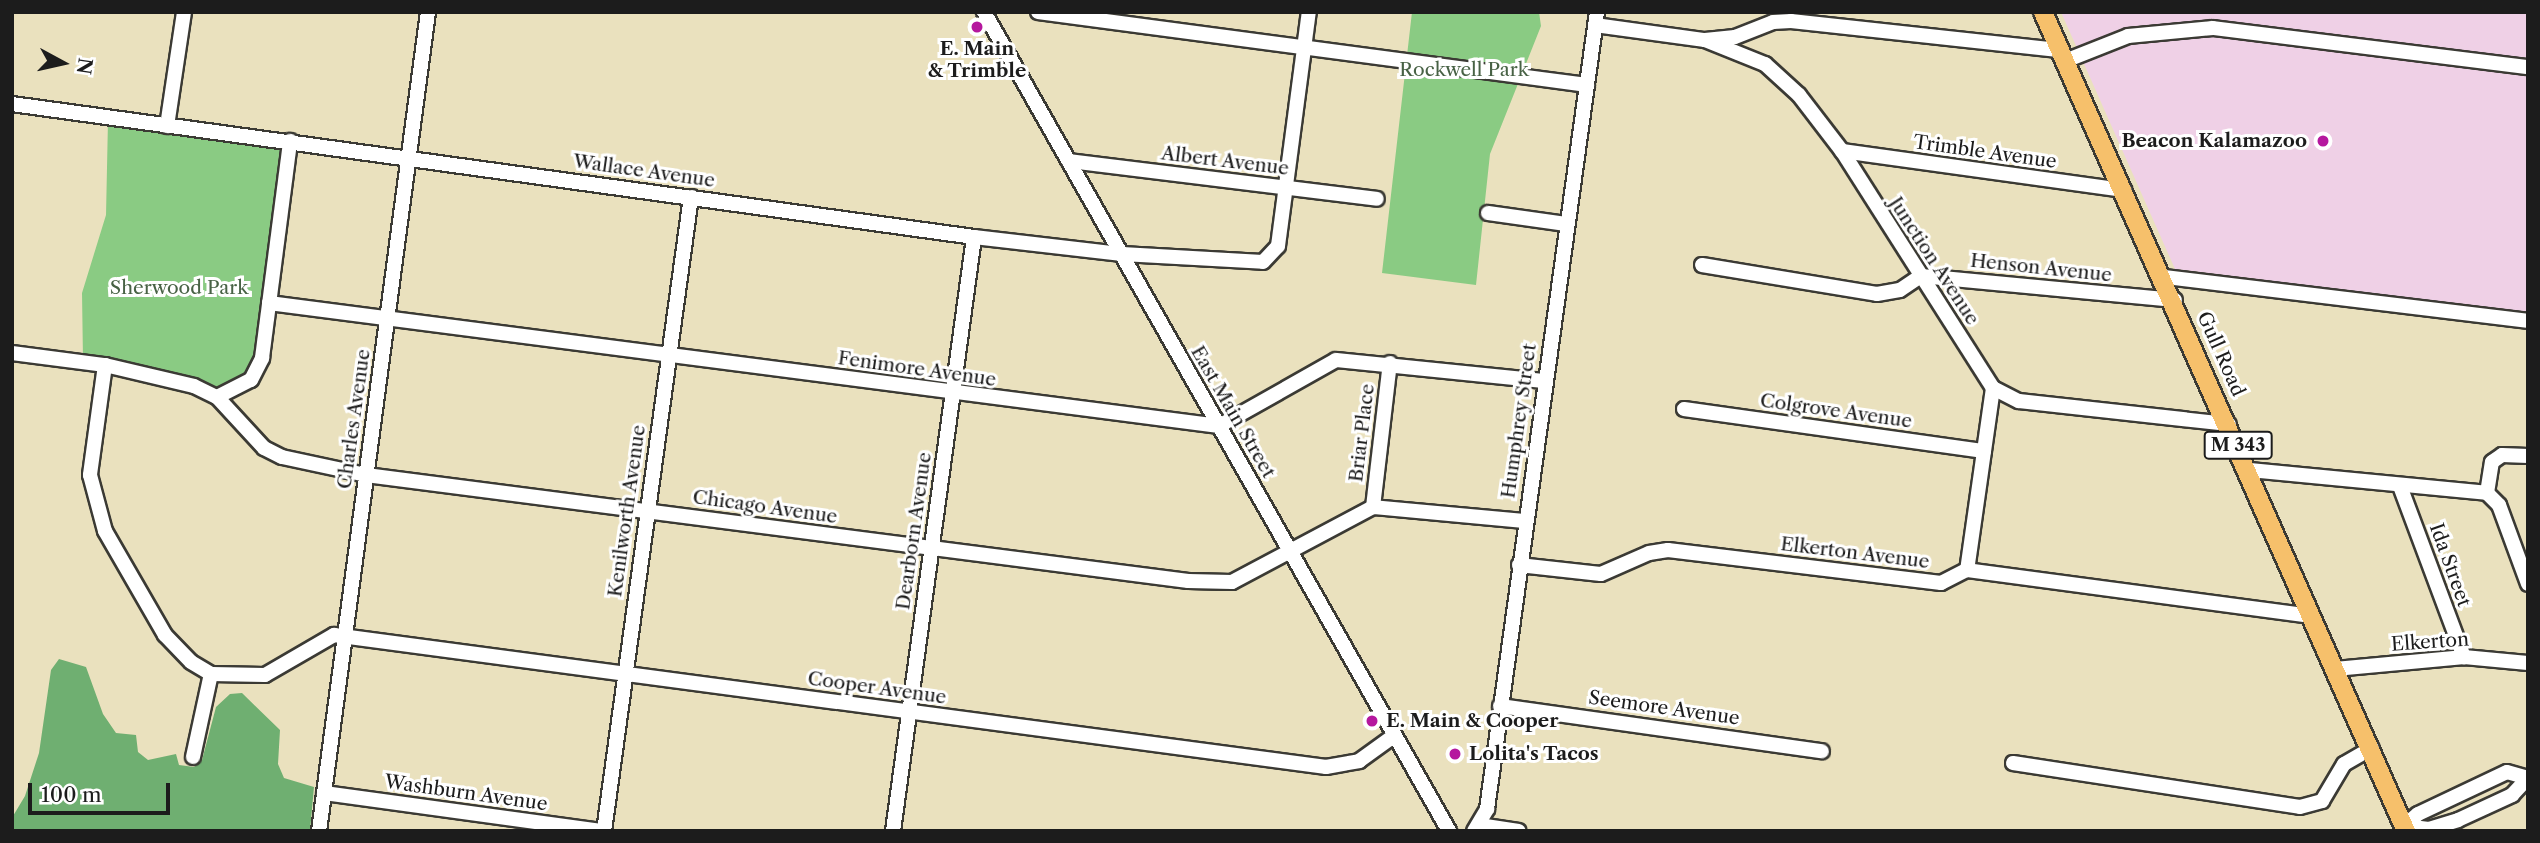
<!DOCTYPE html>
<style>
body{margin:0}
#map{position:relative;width:2540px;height:843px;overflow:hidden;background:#eae1be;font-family:"Libre Caslon Text",serif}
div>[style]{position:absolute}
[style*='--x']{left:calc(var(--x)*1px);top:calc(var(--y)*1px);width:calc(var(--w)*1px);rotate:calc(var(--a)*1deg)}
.built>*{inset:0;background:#efd0e6}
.green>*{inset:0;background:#8acb83}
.forest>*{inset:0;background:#6faf71}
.roads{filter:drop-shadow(2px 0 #3b3a34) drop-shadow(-2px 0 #3b3a34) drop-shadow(0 2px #3b3a34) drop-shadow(0 -2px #3b3a34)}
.minor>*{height:14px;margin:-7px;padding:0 7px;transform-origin:7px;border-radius:7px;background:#fff}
.major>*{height:18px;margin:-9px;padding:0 9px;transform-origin:9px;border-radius:9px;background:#f6c06b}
.dots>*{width:19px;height:19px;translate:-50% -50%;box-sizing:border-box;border:4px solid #fff;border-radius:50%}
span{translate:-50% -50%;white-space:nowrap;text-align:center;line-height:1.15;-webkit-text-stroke:6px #fff;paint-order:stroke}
.shield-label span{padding:2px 5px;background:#fff;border:2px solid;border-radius:5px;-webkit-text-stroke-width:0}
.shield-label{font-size:18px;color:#1c1c1c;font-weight:700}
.poi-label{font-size:19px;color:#1c1c1c;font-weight:700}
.right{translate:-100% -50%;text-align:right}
.left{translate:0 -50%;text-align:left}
.park-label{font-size:19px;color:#486245}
.street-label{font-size:19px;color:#1c1c1c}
.frame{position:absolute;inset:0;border:14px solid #1c1c1c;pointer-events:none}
.north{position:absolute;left:28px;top:28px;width:70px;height:70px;-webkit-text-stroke:5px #fff;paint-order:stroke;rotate:98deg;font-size:19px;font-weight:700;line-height:28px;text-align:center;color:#1c1c1c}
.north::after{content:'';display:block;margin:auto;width:24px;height:32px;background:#1c1c1c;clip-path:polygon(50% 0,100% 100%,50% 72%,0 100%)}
.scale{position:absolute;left:28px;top:783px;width:142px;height:32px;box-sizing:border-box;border:4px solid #1c1c1c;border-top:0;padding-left:9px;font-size:21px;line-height:24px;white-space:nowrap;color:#1c1c1c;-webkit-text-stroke:5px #fff;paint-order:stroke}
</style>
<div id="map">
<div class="built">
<div style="clip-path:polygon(2061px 12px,2528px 12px,2528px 313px,2175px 269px)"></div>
</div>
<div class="green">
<div style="clip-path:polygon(1412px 12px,1539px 12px,1541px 26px,1490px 154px,1476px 285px,1382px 273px)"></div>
<div style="clip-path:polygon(108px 120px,286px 145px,253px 373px,217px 395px,83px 360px,82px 293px,106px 215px)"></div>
</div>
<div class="forest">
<div style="clip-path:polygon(59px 659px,86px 667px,103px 714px,116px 733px,136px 735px,138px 752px,148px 760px,176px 754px,179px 765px,194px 767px,202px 760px,216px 707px,230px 694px,242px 693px,280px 730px,278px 764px,284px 778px,314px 787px,310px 831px,12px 831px,13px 816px,25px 796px,39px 753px,51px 670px)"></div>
</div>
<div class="roads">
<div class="minor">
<div style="--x:984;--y:12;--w:942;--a:60.41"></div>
<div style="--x:1038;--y:12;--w:554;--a:7.57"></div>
<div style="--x:1595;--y:25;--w:111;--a:7.8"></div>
<div style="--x:1705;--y:40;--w:30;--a:-6"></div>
<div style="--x:1735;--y:37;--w:41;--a:-21.5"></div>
<div style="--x:1773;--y:22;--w:18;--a:-3"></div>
<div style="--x:1791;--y:21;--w:271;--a:6.2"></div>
<div style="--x:1705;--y:40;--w:65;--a:21.8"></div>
<div style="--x:1765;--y:64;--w:46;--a:42.4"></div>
<div style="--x:1799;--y:95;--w:71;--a:52.5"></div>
<div style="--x:1842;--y:151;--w:281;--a:57.5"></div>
<div style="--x:1993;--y:388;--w:184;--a:98.1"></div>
<div style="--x:2065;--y:61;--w:68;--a:-21.6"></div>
<div style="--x:2128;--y:36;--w:85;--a:-5.4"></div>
<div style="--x:2213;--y:28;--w:317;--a:7.1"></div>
<div style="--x:12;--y:104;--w:971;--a:7.87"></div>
<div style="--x:974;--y:237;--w:149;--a:6.6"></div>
<div style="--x:1122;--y:254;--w:141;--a:3.2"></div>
<div style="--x:1263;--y:262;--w:22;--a:-47"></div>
<div style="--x:1278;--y:246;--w:236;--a:-82.5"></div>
<div style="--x:167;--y:126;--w:115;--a:-81.5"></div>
<div style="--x:1842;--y:151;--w:285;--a:7.9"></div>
<div style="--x:1069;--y:161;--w:310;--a:7"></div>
<div style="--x:1488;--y:213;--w:79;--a:8"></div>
<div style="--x:1702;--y:265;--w:177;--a:9.4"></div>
<div style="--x:1877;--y:294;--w:23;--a:-10"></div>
<div style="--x:1900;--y:290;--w:25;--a:-34"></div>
<div style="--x:1921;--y:276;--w:255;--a:5.4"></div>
<div style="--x:2165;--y:277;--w:366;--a:6.9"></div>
<div style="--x:269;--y:303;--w:958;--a:7.38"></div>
<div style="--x:1219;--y:426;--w:134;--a:-29.4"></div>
<div style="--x:1336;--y:360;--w:209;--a:5.8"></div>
<div style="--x:12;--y:353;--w:94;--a:7.4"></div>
<div style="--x:105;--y:365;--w:91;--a:13.3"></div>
<div style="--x:194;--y:386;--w:25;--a:26"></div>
<div style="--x:217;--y:397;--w:69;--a:47.3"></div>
<div style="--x:264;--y:448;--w:20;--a:27"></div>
<div style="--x:282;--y:457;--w:86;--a:12.1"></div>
<div style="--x:366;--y:475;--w:829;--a:7.35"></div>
<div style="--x:1188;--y:581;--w:44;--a:1.3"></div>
<div style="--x:1232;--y:582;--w:160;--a:-28"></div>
<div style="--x:1373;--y:507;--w:153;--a:5.3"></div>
<div style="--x:105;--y:365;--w:111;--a:97.8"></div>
<div style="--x:90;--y:475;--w:58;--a:75"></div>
<div style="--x:105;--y:531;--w:120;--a:60"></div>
<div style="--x:165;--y:635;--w:37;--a:46"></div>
<div style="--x:191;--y:662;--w:23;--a:31"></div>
<div style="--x:211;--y:674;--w:54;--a:1.1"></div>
<div style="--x:265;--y:675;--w:80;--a:-30.1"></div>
<div style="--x:334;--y:635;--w:1001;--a:7.58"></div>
<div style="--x:1326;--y:767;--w:34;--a:-10"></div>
<div style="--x:1359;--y:761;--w:44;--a:-35.8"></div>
<div style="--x:1993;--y:388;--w:29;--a:27"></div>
<div style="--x:2019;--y:401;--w:211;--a:6.3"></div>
<div style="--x:217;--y:397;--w:38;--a:-27"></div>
<div style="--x:251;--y:380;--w:25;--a:-63"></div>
<div style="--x:262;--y:358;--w:219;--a:-82.6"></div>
<div style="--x:1684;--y:409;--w:303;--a:8"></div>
<div style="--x:2249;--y:470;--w:239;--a:5.5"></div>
<div style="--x:2400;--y:486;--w:183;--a:69.5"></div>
<div style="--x:2487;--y:493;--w:17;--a:45"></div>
<div style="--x:2499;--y:505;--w:84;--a:69.8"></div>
<div style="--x:2487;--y:493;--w:31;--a:-81"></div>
<div style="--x:2492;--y:462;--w:12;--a:-35"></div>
<div style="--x:2502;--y:455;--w:26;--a:2"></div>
<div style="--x:1373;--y:507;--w:145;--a:-83.3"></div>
<div style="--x:1519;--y:565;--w:82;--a:6.3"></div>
<div style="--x:1601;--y:574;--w:52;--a:-23.6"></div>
<div style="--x:1649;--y:553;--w:19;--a:-9"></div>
<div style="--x:1668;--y:550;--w:275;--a:6.9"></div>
<div style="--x:1941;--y:583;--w:29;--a:-27"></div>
<div style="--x:1967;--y:570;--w:348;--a:7.6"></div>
<div style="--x:2335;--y:669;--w:130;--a:-5.3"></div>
<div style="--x:2464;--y:657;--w:64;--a:5.4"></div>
<div style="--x:1500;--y:706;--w:325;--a:8"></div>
<div style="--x:193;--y:757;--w:85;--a:-77.8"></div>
<div style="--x:2013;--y:763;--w:290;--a:8.7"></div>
<div style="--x:2300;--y:807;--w:23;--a:-15"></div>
<div style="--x:2322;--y:801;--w:43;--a:-59.3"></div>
<div style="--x:2344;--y:764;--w:32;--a:-30"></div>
<div style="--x:324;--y:793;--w:282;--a:7.8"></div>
<div style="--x:1479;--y:825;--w:40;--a:8.5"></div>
<div style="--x:2404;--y:826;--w:18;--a:-41"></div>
<div style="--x:2418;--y:814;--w:98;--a:-25.3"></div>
<div style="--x:2507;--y:772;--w:22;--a:16"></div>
<div style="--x:2404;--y:826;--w:25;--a:7"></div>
<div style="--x:2429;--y:829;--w:30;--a:-17"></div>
<div style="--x:2458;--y:820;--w:60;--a:-24.8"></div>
<div style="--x:2512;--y:795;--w:23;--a:-47"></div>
<div style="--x:319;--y:831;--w:826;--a:-82.42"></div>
<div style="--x:604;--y:831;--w:640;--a:-82.19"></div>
<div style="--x:893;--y:831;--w:599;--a:-82.23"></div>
<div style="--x:1474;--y:831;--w:26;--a:-59"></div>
<div style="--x:1487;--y:809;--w:805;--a:-82.14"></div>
</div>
<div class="major">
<div style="--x:2043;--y:12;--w:896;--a:66.1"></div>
</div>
</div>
<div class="dots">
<div style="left:977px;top:27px;background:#b5179e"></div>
<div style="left:2323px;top:141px;background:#b5179e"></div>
<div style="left:1372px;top:721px;background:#b5179e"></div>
<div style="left:1455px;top:754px;background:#b5179e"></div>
</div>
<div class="shield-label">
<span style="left:2238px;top:445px">M 343</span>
</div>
<div class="poi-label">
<span style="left:977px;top:60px">E. Main<br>&amp; Trimble</span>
<span class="right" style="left:2307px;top:141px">Beacon Kalamazoo</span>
<span class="left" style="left:1386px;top:721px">E. Main &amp; Cooper</span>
<span class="left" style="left:1469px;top:754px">Lolita's Tacos</span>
</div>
<div class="park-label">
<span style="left:1464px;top:70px">Rockwell Park</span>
<span style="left:179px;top:288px">Sherwood Park</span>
</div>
<div class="street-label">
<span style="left:1985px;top:152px;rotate:8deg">Trimble Avenue</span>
<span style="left:1225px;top:161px;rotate:7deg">Albert Avenue</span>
<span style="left:644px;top:171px;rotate:8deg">Wallace Avenue</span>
<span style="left:1934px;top:261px;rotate:57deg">Junction Avenue</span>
<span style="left:2041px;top:268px;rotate:6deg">Henson Avenue</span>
<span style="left:2221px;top:354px;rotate:66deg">Gull Road</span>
<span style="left:917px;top:369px;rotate:8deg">Fenimore Avenue</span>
<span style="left:1836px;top:411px;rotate:8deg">Colgrove Avenue</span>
<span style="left:1233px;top:412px;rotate:60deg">East Main Street</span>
<span style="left:354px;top:419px;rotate:-82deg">Charles Avenue</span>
<span style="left:1519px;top:421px;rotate:-82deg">Humphrey Street</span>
<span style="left:1362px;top:433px;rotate:-83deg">Briar Place</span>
<span style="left:765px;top:507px;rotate:8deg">Chicago Avenue</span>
<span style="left:627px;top:511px;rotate:-82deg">Kenilworth Avenue</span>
<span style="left:914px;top:531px;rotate:-82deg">Dearborn Avenue</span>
<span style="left:1855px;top:553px;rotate:7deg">Elkerton Avenue</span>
<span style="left:2450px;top:565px;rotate:70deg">Ida Street</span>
<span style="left:2430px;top:642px;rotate:-4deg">Elkerton</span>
<span style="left:877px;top:688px;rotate:8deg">Cooper Avenue</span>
<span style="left:1664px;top:708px;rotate:8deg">Seemore Avenue</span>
<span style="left:466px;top:793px;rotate:8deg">Washburn Avenue</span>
</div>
<div class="frame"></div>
<div class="north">N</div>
<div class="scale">100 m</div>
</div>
